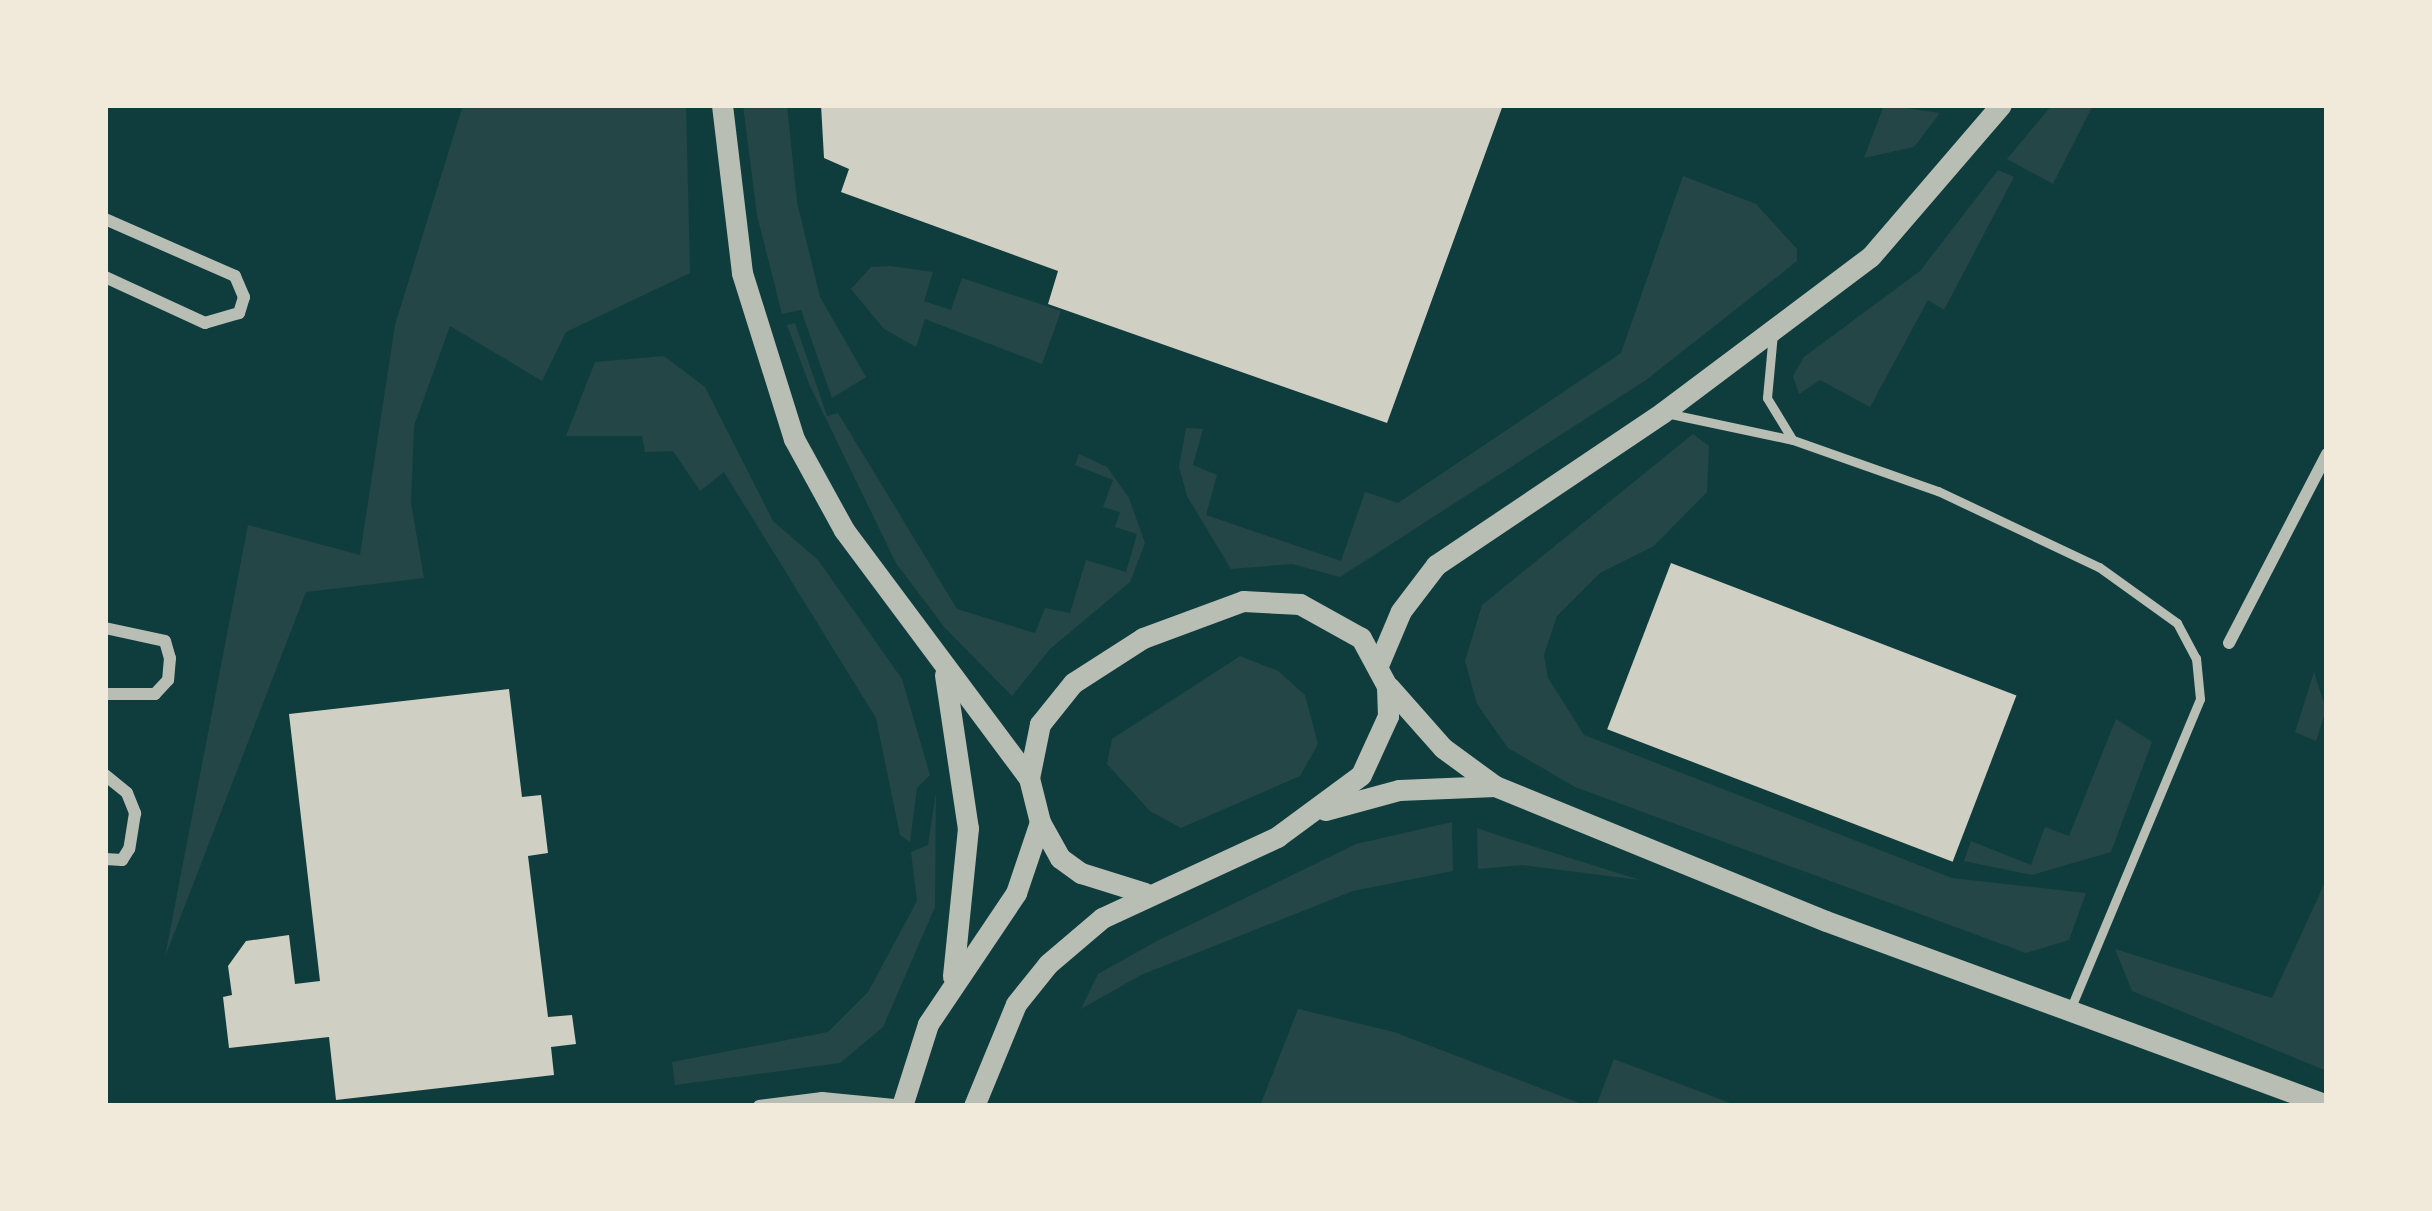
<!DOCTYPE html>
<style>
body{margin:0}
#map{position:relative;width:2432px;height:1211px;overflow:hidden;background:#0f3d3e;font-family:Manrope,sans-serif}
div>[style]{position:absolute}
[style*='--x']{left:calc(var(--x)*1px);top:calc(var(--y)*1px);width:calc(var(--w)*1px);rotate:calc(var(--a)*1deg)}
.green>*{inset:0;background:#244646}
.building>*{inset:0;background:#cfcfc3;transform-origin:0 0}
.service>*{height:9px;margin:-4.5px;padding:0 4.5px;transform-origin:4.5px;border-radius:4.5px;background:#b8beb3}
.minor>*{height:12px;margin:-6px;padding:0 6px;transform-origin:6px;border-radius:6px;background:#b8beb3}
.tertiary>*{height:21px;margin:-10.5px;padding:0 10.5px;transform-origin:10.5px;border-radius:10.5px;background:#b8beb3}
span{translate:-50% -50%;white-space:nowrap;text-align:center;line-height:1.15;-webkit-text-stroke:10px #f1e9da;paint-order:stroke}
.frame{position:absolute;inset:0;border:108px solid #f1e9da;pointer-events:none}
</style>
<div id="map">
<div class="green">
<div style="clip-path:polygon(463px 105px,686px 105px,690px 273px,566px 332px,542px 381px,450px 326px,414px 426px,411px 503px,424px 578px,306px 592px,165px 957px,248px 525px,360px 555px,395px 325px)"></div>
<div style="clip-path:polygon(743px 105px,787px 105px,797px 202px,820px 297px,866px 377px,832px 398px,801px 310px,782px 314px,757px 215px)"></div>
<div style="clip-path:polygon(1884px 105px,1940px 113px,1946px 105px,1914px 147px,1864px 158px)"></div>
<div style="clip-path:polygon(2052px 105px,2093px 105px,2053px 184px,2007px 159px)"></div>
<div style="clip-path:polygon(1998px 170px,2014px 177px,1944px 310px,1928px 300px,1870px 407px,1820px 380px,1799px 394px,1793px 376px,1804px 357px,1920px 271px)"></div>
<div style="clip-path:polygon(1683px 176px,1756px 204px,1797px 249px,1797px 261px,1646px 380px,1340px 577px,1292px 564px,1231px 569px,1187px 496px,1179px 467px,1186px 428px,1203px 429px,1193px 465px,1217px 475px,1206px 515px,1341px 561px,1365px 492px,1398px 503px,1621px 353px)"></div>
<div style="clip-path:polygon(890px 266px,933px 272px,924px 301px,951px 310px,962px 278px,1061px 311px,1042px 364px,925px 319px,916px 347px,884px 329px,851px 289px,871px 267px)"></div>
<div style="clip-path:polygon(795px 323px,827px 416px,838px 413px,957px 609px,1035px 633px,1045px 608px,1070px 613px,1086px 560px,1126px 572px,1137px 534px,1115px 527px,1120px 512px,1103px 507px,1113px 480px,1075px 465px,1079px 454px,1107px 467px,1129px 498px,1145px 543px,1130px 582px,1050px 649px,1012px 696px,945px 628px,896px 563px,810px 386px,787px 325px)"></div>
<div style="clip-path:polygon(664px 356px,705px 387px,773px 521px,818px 560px,902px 679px,930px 775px,917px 788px,910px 842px,900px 835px,876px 718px,724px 472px,700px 491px,673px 451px,645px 452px,642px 436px,566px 436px,595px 362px)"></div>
<div style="clip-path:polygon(1693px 434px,1709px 446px,1707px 492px,1654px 546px,1600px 573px,1557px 616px,1544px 655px,1548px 678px,1584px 735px,1952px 878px,2086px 893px,2069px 940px,2026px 953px,1575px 787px,1508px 748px,1477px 704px,1465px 661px,1482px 605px)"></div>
<div style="clip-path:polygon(1240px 656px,1278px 671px,1305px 695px,1318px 744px,1300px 776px,1181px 828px,1150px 811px,1107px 764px,1112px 739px)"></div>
<div style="clip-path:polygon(2314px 672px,2326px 710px,2316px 741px,2295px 732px)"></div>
<div style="clip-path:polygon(2116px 719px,2152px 742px,2111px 852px,2032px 875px,1964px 861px,1971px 841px,2031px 865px,2045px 827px,2069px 836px)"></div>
<div style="clip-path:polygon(936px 792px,935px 907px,883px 1027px,840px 1063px,675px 1085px,672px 1062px,828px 1032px,868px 992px,917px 901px,911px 852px,928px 845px)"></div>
<div style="clip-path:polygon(1452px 822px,1453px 871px,1353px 891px,1141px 975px,1081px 1009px,1098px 974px,1157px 941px,1356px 844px)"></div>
<div style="clip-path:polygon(1477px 828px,1497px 835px,1640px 880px,1523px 865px,1478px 869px)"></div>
<div style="clip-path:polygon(2327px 878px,2327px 1071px,2132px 991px,2115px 949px,2272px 998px)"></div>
<div style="clip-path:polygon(1298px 1009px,1394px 1032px,1587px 1106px,1260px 1106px)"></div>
<div style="clip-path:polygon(1614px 1059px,1738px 1106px,1596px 1106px)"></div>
</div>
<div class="building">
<div style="clip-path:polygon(821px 105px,1503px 105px,1387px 423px,1048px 304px,1058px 271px,841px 192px,849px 169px,824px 158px)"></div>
<div style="left:1671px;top:563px;width:370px;height:178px;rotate:21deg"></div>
<div style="clip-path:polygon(509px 689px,522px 797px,541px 795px,548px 853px,528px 856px,548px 1017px,572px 1015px,576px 1044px,551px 1047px,554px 1075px,336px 1100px,329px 1037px,229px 1048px,223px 997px,232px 995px,228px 966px,246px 941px,289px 935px,295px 984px,320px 981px,289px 714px)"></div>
</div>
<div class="service">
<div style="--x:1773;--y:333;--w:65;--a:95.3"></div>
<div style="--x:1767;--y:398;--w:48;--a:58.6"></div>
<div style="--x:1666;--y:413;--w:130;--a:12"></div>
<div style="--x:1793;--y:440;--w:154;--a:19.4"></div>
<div style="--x:1938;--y:491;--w:178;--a:25.3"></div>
<div style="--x:2099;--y:567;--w:96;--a:35.7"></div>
<div style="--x:2177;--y:623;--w:40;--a:62"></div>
<div style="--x:2196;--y:658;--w:41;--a:84.4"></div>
<div style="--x:2200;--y:699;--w:334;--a:112.7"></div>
</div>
<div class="minor">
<div style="--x:105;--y:219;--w:142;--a:23.7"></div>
<div style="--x:235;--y:276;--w:23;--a:67"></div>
<div style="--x:244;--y:297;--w:17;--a:107"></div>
<div style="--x:239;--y:313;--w:35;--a:164"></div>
<div style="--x:205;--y:323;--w:110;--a:-155.3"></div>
<div style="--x:105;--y:628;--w:61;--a:12.2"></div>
<div style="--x:165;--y:641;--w:18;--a:74"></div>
<div style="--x:170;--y:658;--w:22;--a:95"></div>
<div style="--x:168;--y:680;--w:19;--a:133"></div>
<div style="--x:155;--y:694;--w:50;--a:180"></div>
<div style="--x:2229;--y:643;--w:213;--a:-62.6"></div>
<div style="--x:105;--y:775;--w:28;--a:39"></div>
<div style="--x:127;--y:793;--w:22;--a:68"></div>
<div style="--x:135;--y:813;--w:36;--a:99"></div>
<div style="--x:129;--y:849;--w:13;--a:122"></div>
<div style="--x:122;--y:860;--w:17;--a:-177"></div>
<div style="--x:759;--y:1106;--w:64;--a:-7.2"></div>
<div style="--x:822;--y:1098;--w:83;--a:5.5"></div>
</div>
<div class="tertiary">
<div style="--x:722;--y:105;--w:169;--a:83.2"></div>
<div style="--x:742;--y:273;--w:174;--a:72.6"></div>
<div style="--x:794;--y:439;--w:104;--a:61.2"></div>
<div style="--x:844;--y:530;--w:309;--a:53.3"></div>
<div style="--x:1379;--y:663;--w:56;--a:-67.1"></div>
<div style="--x:1401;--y:611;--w:58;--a:-52.7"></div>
<div style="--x:1436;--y:565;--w:272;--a:-33.9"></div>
<div style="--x:1662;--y:413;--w:261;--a:-36.9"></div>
<div style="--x:1871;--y:256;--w:199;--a:-49.3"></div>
<div style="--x:945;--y:675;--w:155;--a:81.5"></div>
<div style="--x:968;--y:828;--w:149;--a:95.8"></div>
<div style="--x:1389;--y:687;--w:81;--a:48.5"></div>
<div style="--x:1443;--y:748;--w:64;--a:36.2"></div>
<div style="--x:1495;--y:786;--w:357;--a:22.2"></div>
<div style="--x:1826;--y:921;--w:534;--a:20.17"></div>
<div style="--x:1325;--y:810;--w:77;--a:-15.1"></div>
<div style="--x:1399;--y:790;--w:96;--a:-2.4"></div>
<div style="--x:902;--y:1106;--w:86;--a:-72.4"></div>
<div style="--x:928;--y:1024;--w:158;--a:-56.1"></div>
<div style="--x:1016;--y:893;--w:75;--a:-71.3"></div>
<div style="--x:974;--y:1106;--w:110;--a:-67.6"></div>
<div style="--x:1016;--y:1004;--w:51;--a:-51.3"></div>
<div style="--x:1048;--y:964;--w:71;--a:-40.4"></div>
<div style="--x:1102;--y:918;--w:193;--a:-24.8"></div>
<div style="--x:1277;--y:837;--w:104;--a:-36.4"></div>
<div style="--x:1361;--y:775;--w:65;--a:-65.4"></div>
<div style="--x:1388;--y:716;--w:30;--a:-92"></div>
<div style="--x:1387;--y:686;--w:55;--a:-118.4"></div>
<div style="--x:1361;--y:638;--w:70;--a:-150.9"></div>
<div style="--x:1300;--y:604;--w:57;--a:-177"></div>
<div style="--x:1243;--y:601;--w:107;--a:159.7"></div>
<div style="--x:1143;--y:638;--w:83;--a:147.3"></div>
<div style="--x:1073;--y:683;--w:53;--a:128.8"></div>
<div style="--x:1040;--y:724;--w:55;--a:101.5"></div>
<div style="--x:1029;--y:778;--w:45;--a:76"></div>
<div style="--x:1040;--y:822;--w:41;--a:60.9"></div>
<div style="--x:1060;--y:858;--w:26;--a:36"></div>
<div style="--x:1081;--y:873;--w:67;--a:17.4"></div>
</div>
<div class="frame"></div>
</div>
